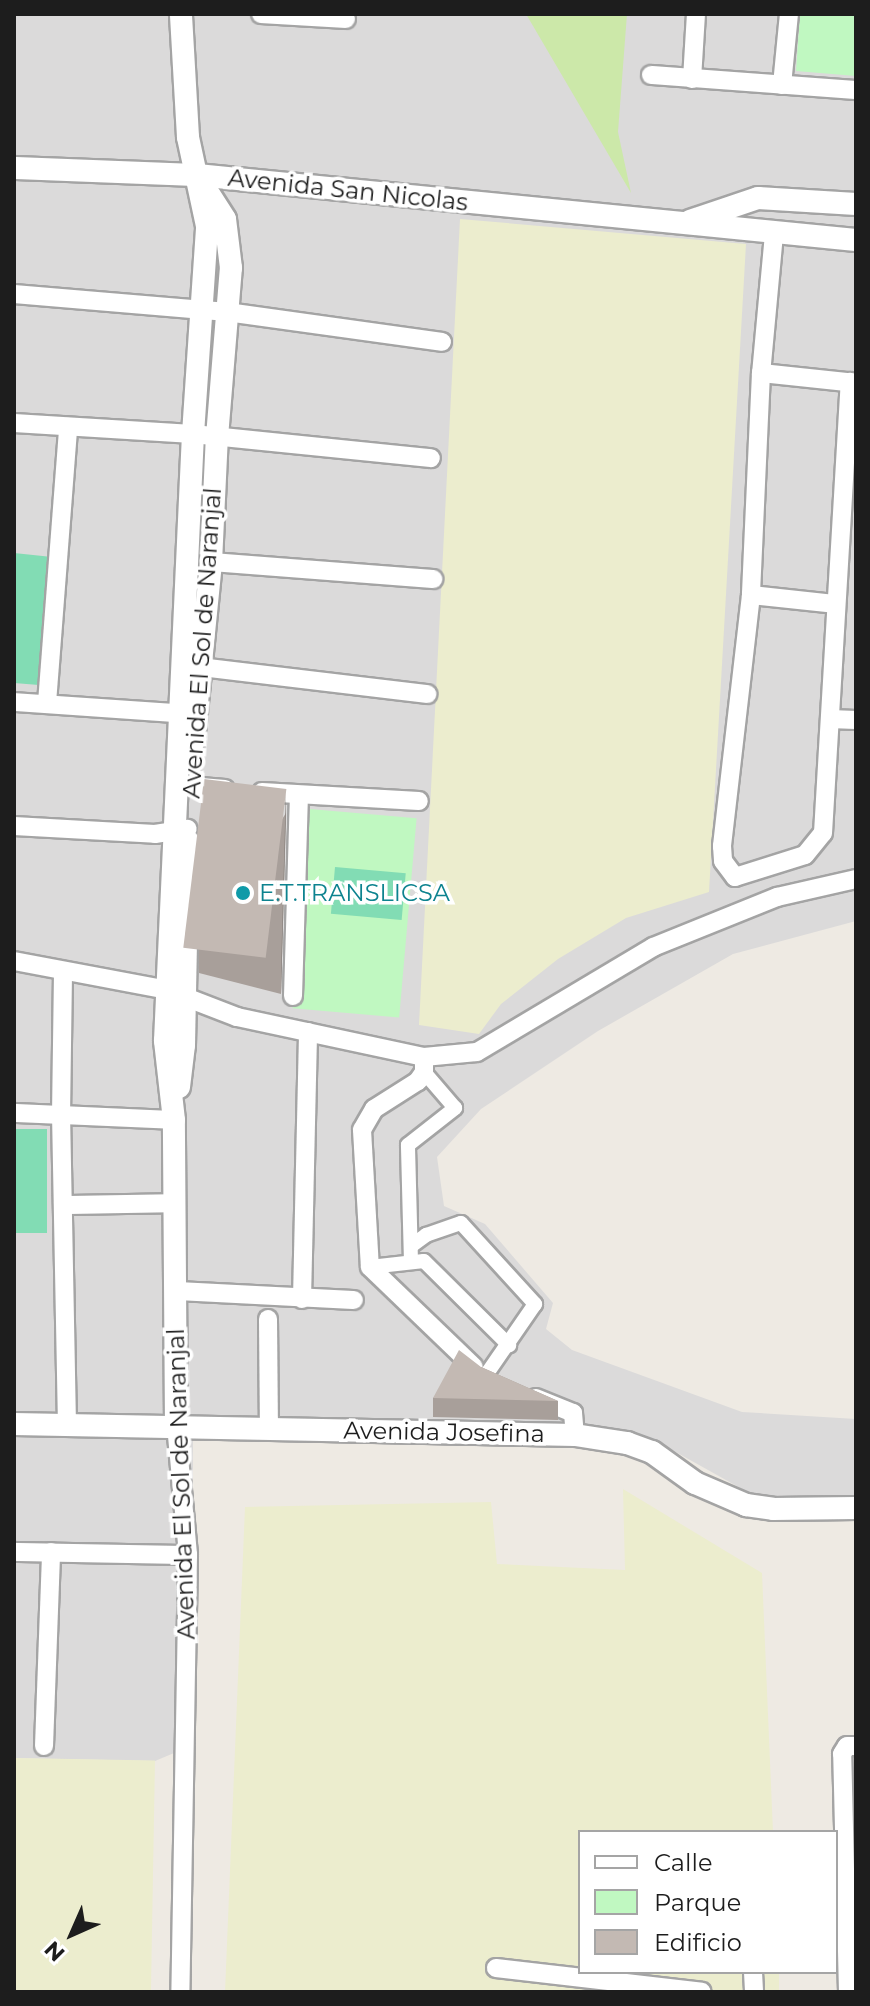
<!DOCTYPE html>
<style>
body{margin:0}
#map{position:relative;width:870px;height:2006px;overflow:hidden;background:#eeeae3;font-family:Montserrat,sans-serif}
div>[style]{position:absolute}
[style*='--x']{left:calc(var(--x)*1px);top:calc(var(--y)*1px);width:calc(var(--w)*1px);rotate:calc(var(--a)*1deg)}
.residential>*{inset:0;background:#dbdada}
.farmland>*{inset:0;background:#ecedce;transform-origin:0 0}
.grass>*{inset:0;background:#cce8a9}
.park>*{inset:0;background:#c0f8c1;transform-origin:0 0}
.pitch>*{inset:0;background:#82dcb4;transform-origin:0 0}
.roads{filter:drop-shadow(2px 0 #a4a4a4) drop-shadow(-2px 0 #a4a4a4) drop-shadow(0 2px #a4a4a4) drop-shadow(0 -2px #a4a4a4)}
.pedestrian>*{height:14px;margin:-7px;padding:0 7px;transform-origin:7px;border-radius:7px;background:#fff}
.minor>*{height:18px;margin:-9px;padding:0 9px;transform-origin:9px;border-radius:9px;background:#fff}
.tertiary>*{height:22px;margin:-11px;padding:0 11px;transform-origin:11px;border-radius:11px;background:#fff}
.wall>*{inset:0;background:#a89f9a}
.shaded-wall>*{inset:0;background:#88827d}
.building>*{inset:0;background:#c3b9b3;transform-origin:0 0}
.dots>*{width:22px;height:22px;translate:-50% -50%;box-sizing:border-box;border:4px solid #fff;border-radius:50%}
span{translate:-50% -50%;white-space:nowrap;text-align:center;line-height:1.15;-webkit-text-stroke:7px #fff;paint-order:stroke}
.street-label{font-size:24px;color:#1d1d1d}
.culture-label{font-size:24px;color:#0d838f}
.left{translate:0 -50%;text-align:left}
.frame{position:absolute;inset:0;border:16px solid #1d1d1d;pointer-events:none}
.legend{position:absolute;left:578px;top:1830px;width:260px;height:144px;box-sizing:border-box;background:#fff;border:2px solid #a5a5a5;margin:0;padding:10px 14px;list-style:none;font-size:24px;color:#1d1d1d}
.legend li{display:flex;align-items:center;gap:16px;height:40px}
.legend b{width:40px;border:2px solid #a5a5a5}
.north{position:absolute;left:32px;top:1894px;width:80px;height:80px;-webkit-text-stroke:6px #fff;paint-order:stroke;rotate:225deg;font-size:22px;font-weight:700;line-height:32px;text-align:center;color:#1d1d1d}
.north::after{content:'';display:block;margin:auto;width:28px;height:36px;background:#1d1d1d;clip-path:polygon(50% 0,100% 100%,50% 72%,0 100%)}
</style>
<div id="map">
<div class="residential">
<div style="clip-path:polygon(14px 14px,856px 14px,856px 921px,733px 954px,598px 1031px,481px 1109px,437px 1157px,444px 1206px,485px 1224px,553px 1303px,546px 1329px,572px 1350px,742px 1412px,856px 1419px,856px 1505px,760px 1499px,665px 1446px,193px 1435px,193px 1745px,155px 1761px,14px 1758px)"></div>
</div>
<div class="farmland">
<div style="clip-path:polygon(460px 219px,746px 244px,709px 892px,626px 918px,558px 959px,501px 1004px,479px 1034px,419px 1025px)"></div>
<div style="clip-path:polygon(623px 1489px,762px 1573px,773px 1832px,580px 1832px,580px 1972px,779px 1972px,779px 1992px,225px 1992px,245px 1507px,491px 1502px,497px 1564px,625px 1570px)"></div>
<div style="left:14px;top:1758px;width:141px;height:234px;rotate:1deg"></div>
</div>
<div class="grass">
<div style="clip-path:polygon(526px 14px,627px 14px,618px 132px,631px 193px)"></div>
</div>
<div class="park">
<div style="clip-path:polygon(800px 14px,856px 14px,856px 76px,796px 71px)"></div>
<div style="left:310px;top:809px;width:107px;height:200px;rotate:5deg"></div>
</div>
<div class="pitch">
<div style="clip-path:polygon(14px 553px,52px 557px,39px 685px,14px 683px)"></div>
<div style="left:335px;top:867px;width:71px;height:47px;rotate:5deg"></div>
<div style="left:14px;top:1129px;width:33px;height:104px"></div>
</div>
<div class="roads">
<div class="pedestrian">
<div style="--x:411;--y:1246;--w:19;--a:-36"></div>
<div style="--x:426;--y:1235;--w:37;--a:-19"></div>
<div style="--x:461;--y:1223;--w:110;--a:47.6"></div>
<div style="--x:535;--y:1304;--w:86;--a:124.6"></div>
<div style="--x:411;--y:1262;--w:117;--a:-91.5"></div>
<div style="--x:408;--y:1145;--w:60;--a:-38.2"></div>
<div style="--x:455;--y:1108;--w:48;--a:-130.7"></div>
<div style="--x:370;--y:1267;--w:54;--a:-6.3"></div>
<div style="--x:424;--y:1261;--w:120;--a:44.7"></div>
</div>
<div class="minor">
<div style="--x:261;--y:14;--w:85;--a:3.4"></div>
<div style="--x:651;--y:75;--w:206;--a:4.2"></div>
<div style="--x:692;--y:79;--w:65;--a:-86.5"></div>
<div style="--x:782;--y:85;--w:71;--a:-84.4"></div>
<div style="--x:774;--y:234;--w:140;--a:95.3"></div>
<div style="--x:761;--y:373;--w:222;--a:92.6"></div>
<div style="--x:751;--y:595;--w:253;--a:96.6"></div>
<div style="--x:722;--y:846;--w:15;--a:86"></div>
<div style="--x:723;--y:861;--w:20;--a:53"></div>
<div style="--x:735;--y:877;--w:73;--a:-17.4"></div>
<div style="--x:805;--y:855;--w:28;--a:-51"></div>
<div style="--x:823;--y:833;--w:452;--a:-86.6"></div>
<div style="--x:14;--y:294;--w:214;--a:4.8"></div>
<div style="--x:227;--y:312;--w:217;--a:7.9"></div>
<div style="--x:761;--y:373;--w:96;--a:6"></div>
<div style="--x:14;--y:423;--w:179;--a:3.5"></div>
<div style="--x:193;--y:434;--w:239;--a:5.8"></div>
<div style="--x:211;--y:562;--w:223;--a:4.4"></div>
<div style="--x:751;--y:595;--w:84;--a:6.1"></div>
<div style="--x:200;--y:667;--w:229;--a:6.8"></div>
<div style="--x:14;--y:702;--w:177;--a:3.9"></div>
<div style="--x:47;--y:703;--w:277;--a:-85.6"></div>
<div style="--x:830;--y:719;--w:26;--a:2"></div>
<div style="--x:177;--y:785;--w:48;--a:4.8"></div>
<div style="--x:262;--y:792;--w:157;--a:3.3"></div>
<div style="--x:14;--y:826;--w:141;--a:3.2"></div>
<div style="--x:155;--y:834;--w:33;--a:-9"></div>
<div style="--x:14;--y:961;--w:156;--a:10.7"></div>
<div style="--x:167;--y:990;--w:75;--a:21.1"></div>
<div style="--x:237;--y:1017;--w:191;--a:12.1"></div>
<div style="--x:424;--y:1057;--w:53;--a:-5.4"></div>
<div style="--x:477;--y:1052;--w:205;--a:-30.8"></div>
<div style="--x:653;--y:947;--w:134;--a:-22"></div>
<div style="--x:777;--y:897;--w:81;--a:-12.8"></div>
<div style="--x:63;--y:973;--w:140;--a:90.8"></div>
<div style="--x:61;--y:1113;--w:310;--a:88.9"></div>
<div style="--x:293;--y:996;--w:201;--a:-88.3"></div>
<div style="--x:424;--y:1057;--w:15;--a:90"></div>
<div style="--x:424;--y:1072;--w:11;--a:124"></div>
<div style="--x:418;--y:1081;--w:52;--a:147.5"></div>
<div style="--x:374;--y:1109;--w:24;--a:120"></div>
<div style="--x:362;--y:1130;--w:137;--a:86.7"></div>
<div style="--x:370;--y:1267;--w:144;--a:43.9"></div>
<div style="--x:14;--y:1113;--w:160;--a:2.5"></div>
<div style="--x:63;--y:1205;--w:112;--a:-1"></div>
<div style="--x:177;--y:1291;--w:177;--a:2.9"></div>
<div style="--x:302;--y:1299;--w:267;--a:-88.7"></div>
<div style="--x:268;--y:1319;--w:108;--a:89.5"></div>
<div style="--x:536;--y:1398;--w:40;--a:22"></div>
<div style="--x:573;--y:1413;--w:22;--a:85"></div>
<div style="--x:176;--y:1425;--w:131;--a:84.7"></div>
<div style="--x:188;--y:1555;--w:437;--a:91"></div>
<div style="--x:14;--y:1552;--w:174;--a:1"></div>
<div style="--x:44;--y:1746;--w:194;--a:-87.9"></div>
<div style="--x:496;--y:1968;--w:207;--a:6.6"></div>
<div style="--x:753;--y:1972;--w:20;--a:87"></div>
<div style="--x:848;--y:1992;--w:238;--a:-91.4"></div>
<div style="--x:842;--y:1754;--w:9;--a:-58"></div>
<div style="--x:847;--y:1746;--w:9;--a:0"></div>
</div>
<div class="tertiary">
<div style="--x:14;--y:168;--w:183;--a:2.2"></div>
<div style="--x:197;--y:175;--w:662;--a:5.63"></div>
<div style="--x:690;--y:221;--w:72;--a:-18.7"></div>
<div style="--x:758;--y:198;--w:98;--a:3.5"></div>
<div style="--x:193;--y:743;--w:182;--a:-84.3"></div>
<div style="--x:211;--y:562;--w:125;--a:-87.3"></div>
<div style="--x:217;--y:437;--w:170;--a:-85.3"></div>
<div style="--x:231;--y:268;--w:49;--a:-97"></div>
<div style="--x:225;--y:219;--w:46;--a:-122.7"></div>
<div style="--x:179;--y:1087;--w:42;--a:-83.2"></div>
<div style="--x:184;--y:1045;--w:204;--a:-88.9"></div>
<div style="--x:14;--y:1424;--w:561;--a:1.12"></div>
<div style="--x:575;--y:1435;--w:53;--a:8.7"></div>
<div style="--x:627;--y:1443;--w:27;--a:20"></div>
<div style="--x:652;--y:1452;--w:53;--a:35.8"></div>
<div style="--x:695;--y:1483;--w:56;--a:23.3"></div>
<div style="--x:746;--y:1505;--w:27;--a:8"></div>
<div style="--x:773;--y:1509;--w:83;--a:-0.7"></div>
<div style="--x:176;--y:1425;--w:305;--a:-90.4"></div>
<div style="--x:174;--y:1120;--w:80;--a:-96.5"></div>
<div style="--x:165;--y:1041;--w:608;--a:-87.36"></div>
<div style="--x:193;--y:434;--w:208;--a:-86.1"></div>
<div style="--x:207;--y:226;--w:91;--a:-102.1"></div>
<div style="--x:188;--y:137;--w:123;--a:-93.3"></div>
</div>
</div>
<div class="wall">
<div style="clip-path:polygon(286px 813px,281px 994px,199px 973px,199px 949px)"></div>
<div style="clip-path:polygon(481px 1367px,558px 1401px,558px 1420px,433px 1417px,433px 1398px)"></div>
</div>
<div class="shaded-wall">
<div style="clip-path:polygon(286px 789px,286px 813px,281px 994px,281px 969px)"></div>
</div>
<div class="building">
<div style="left:204px;top:779px;width:83px;height:170px;rotate:7deg"></div>
<div style="clip-path:polygon(459px 1350px,481px 1367px,558px 1401px,433px 1398px)"></div>
</div>
<div class="dots">
<div style="left:243px;top:893px;background:#0f9aa8"></div>
</div>
<div class="street-label">
<span style="left:348px;top:190px;rotate:6deg">Avenida San Nicolas</span>
<span style="left:202px;top:643px;rotate:-86deg">Avenida El Sol de Naranjal</span>
<span style="left:444px;top:1432px;rotate:1deg">Avenida Josefina</span>
<span style="left:181px;top:1484px;rotate:-92deg">Avenida El Sol de Naranjal</span>
</div>
<div class="culture-label">
<span class="left" style="left:259px;top:893px">E.T.TRANSLICSA</span>
</div>
<div class="frame"></div>
<ul class="legend">
<li><b style="height:10px;background:#fff"></b>Calle</li>
<li><b style="height:22px;background:#c0f8c1"></b>Parque</li>
<li><b style="height:22px;background:#c3b9b3"></b>Edificio</li>
</ul>
<div class="north">N</div>
</div>
